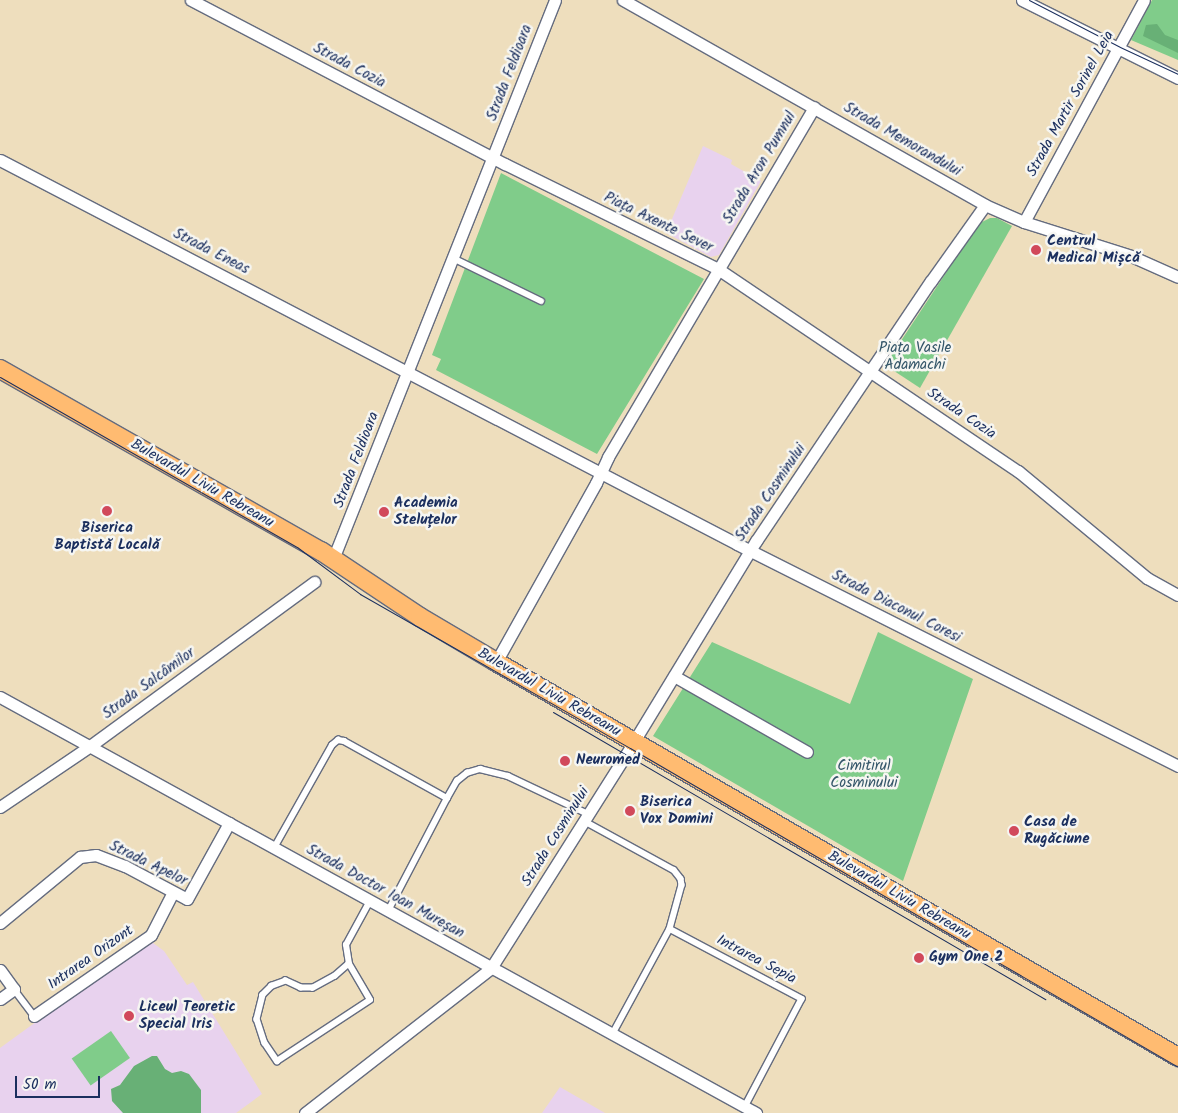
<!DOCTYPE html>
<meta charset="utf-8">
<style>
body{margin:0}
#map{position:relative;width:1178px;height:1113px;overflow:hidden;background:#eedebd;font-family:Kalam,sans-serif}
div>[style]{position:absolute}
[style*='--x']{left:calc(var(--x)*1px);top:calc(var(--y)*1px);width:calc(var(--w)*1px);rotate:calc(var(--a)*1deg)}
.built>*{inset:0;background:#e8d2ee}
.green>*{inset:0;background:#80cc8a;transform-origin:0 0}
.forest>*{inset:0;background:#68b076}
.roads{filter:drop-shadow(1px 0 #656c7f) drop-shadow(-1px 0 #656c7f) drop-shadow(0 1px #656c7f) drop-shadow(0 -1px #656c7f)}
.lane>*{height:5.5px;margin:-2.75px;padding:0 2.75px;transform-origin:2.75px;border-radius:2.75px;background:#fff}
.street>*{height:11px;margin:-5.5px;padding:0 5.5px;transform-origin:5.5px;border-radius:5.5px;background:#fff}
.primary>*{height:18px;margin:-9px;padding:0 9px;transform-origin:9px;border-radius:9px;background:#ffbb71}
.tram>*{height:1px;margin:-0.5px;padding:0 0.5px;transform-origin:0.5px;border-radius:0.5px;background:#1b2f5e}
.dots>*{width:14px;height:14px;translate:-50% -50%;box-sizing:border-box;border:2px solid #f6f6f2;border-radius:50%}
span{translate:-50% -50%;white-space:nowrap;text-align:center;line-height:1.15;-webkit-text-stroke:5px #f6f6f2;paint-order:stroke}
.street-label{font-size:15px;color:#1b2f5e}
.poi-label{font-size:15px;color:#1b2f5e;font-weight:700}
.left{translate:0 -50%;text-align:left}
.park-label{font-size:15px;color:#345669}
.scale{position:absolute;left:15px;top:1076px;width:85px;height:22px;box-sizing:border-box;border:2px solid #1b2f5e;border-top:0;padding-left:6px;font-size:15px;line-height:18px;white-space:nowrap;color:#1b2f5e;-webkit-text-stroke:4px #f6f6f2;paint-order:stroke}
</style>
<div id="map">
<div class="built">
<div style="clip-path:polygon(703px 146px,732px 160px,731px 164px,761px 181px,719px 255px,711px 257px,666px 233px)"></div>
<div style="clip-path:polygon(149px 940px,164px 951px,187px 985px,193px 982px,262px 1094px,236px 1113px,0 1113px,0 1048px)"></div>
<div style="clip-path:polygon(560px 1087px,605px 1113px,542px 1113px)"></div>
</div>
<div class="green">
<div style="clip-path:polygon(1152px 0,1178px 0,1178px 60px,1131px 40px)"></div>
<div style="clip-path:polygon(501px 173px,704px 279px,597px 454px,436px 370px,441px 359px,432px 355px)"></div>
<div style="clip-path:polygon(990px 218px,997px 218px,1012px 226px,920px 388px,885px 365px,969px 238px,982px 222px)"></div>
<div style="clip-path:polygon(878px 632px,973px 679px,903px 881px,653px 736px,712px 642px,850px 704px)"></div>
<div style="left:111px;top:1031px;width:33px;height:48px;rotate:55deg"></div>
</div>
<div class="forest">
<div style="clip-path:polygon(1157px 24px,1165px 35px,1178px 40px,1178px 53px,1143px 36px,1146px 25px)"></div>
<div style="clip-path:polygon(152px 1056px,157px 1056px,165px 1069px,172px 1073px,181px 1071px,189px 1074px,201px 1090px,201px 1113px,123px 1113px,112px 1101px,111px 1089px,120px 1085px,134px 1066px)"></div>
</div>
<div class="roads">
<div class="lane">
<div style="--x:453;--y:258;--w:98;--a:26"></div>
<div style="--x:584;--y:821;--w:102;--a:28.6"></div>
<div style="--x:674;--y:870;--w:11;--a:52"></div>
<div style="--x:681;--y:879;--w:6;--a:81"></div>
<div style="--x:682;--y:885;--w:46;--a:105.3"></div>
<div style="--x:670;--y:929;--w:119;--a:118.5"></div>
<div style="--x:274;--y:848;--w:118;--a:-60.6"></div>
<div style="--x:332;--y:745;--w:8;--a:-40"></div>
<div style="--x:338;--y:740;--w:6;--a:9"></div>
<div style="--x:344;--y:741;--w:118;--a:29"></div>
<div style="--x:388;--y:911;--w:127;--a:-62.4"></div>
<div style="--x:447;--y:798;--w:20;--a:-60"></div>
<div style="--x:457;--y:781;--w:13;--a:-39"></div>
<div style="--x:467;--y:773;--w:14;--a:-17"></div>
<div style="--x:480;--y:769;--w:29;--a:14"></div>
<div style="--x:508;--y:776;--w:89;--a:25.4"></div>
<div style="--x:670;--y:929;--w:149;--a:27.9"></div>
<div style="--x:802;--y:999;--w:122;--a:117.8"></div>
<div style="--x:349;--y:964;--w:18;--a:139"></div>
<div style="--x:335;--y:976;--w:25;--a:151"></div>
<div style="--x:313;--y:988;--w:12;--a:180"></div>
<div style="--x:301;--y:988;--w:17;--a:-155"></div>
<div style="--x:286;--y:981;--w:15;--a:160"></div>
<div style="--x:272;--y:986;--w:13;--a:135"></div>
<div style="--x:263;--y:995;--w:25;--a:104"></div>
<div style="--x:257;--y:1019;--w:25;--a:72"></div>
<div style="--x:265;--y:1043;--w:22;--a:56"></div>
<div style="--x:277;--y:1061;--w:111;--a:-33.3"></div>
<div style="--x:370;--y:1000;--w:42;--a:-120.3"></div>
<div style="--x:349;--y:964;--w:19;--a:-99"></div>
<div style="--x:346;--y:945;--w:50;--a:-61.4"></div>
<div style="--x:14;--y:989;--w:34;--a:53"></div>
</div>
<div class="street">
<div style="--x:191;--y:0;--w:354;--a:27.6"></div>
<div style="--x:505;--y:164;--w:237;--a:26.2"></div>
<div style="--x:718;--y:269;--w:362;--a:34"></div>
<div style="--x:1018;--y:471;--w:168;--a:39.7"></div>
<div style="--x:1147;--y:578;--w:35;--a:29"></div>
<div style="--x:623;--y:0;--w:416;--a:29.5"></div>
<div style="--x:985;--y:205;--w:43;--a:23.6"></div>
<div style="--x:1024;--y:222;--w:112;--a:17.6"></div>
<div style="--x:1131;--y:256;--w:51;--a:24.1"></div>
<div style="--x:1022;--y:0;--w:174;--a:26.6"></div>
<div style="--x:0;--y:160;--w:831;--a:27.52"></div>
<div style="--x:737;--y:544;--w:494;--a:26.7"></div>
<div style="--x:1024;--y:222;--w:252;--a:-61.6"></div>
<div style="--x:333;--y:559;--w:601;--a:-68.34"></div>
<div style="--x:496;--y:662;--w:205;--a:-60.8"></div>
<div style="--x:596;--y:483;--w:29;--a:-65"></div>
<div style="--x:608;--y:457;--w:406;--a:-59.5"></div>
<div style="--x:674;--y:676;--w:153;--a:29.7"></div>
<div style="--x:0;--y:697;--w:863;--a:28.82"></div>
<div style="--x:0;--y:807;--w:109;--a:-34.1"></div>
<div style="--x:90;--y:746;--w:278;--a:-36.2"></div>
<div style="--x:0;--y:923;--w:104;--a:-39.5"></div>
<div style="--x:80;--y:857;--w:16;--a:-7"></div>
<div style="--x:96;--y:855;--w:31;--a:21"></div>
<div style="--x:125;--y:866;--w:70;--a:28"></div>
<div style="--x:187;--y:899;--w:87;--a:-61.1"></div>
<div style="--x:0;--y:970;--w:24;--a:54"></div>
<div style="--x:14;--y:989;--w:17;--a:144"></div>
<div style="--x:34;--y:1016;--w:142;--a:-34.7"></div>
<div style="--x:151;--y:935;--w:48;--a:-62.9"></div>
<div style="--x:305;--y:1113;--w:236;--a:-37.9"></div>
<div style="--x:491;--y:968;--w:266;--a:-57.7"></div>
<div style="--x:633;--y:743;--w:237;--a:-58.7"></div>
<div style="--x:756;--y:541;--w:313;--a:-56.1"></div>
<div style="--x:931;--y:281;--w:93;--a:-54.6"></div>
</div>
<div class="primary">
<div style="--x:0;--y:369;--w:369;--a:29.6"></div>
<div style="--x:321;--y:551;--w:119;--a:33.7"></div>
<div style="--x:420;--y:617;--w:88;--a:30.6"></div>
<div style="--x:496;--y:662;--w:788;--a:30.08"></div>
</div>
</div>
<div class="tram">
<div style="--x:1029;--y:0;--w:102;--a:27.3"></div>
<div style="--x:1120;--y:47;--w:64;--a:25"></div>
<div style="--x:0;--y:377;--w:342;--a:29.8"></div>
<div style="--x:297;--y:547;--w:79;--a:36.7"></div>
<div style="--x:360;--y:594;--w:311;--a:29.7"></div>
<div style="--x:630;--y:748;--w:634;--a:30.2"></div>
<div style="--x:553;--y:712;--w:570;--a:30.26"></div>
</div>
<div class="dots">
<div style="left:1036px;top:250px;background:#d1495b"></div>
<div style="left:107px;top:511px;background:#d1495b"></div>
<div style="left:384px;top:512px;background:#d1495b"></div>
<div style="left:565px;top:761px;background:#d1495b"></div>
<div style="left:630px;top:811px;background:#d1495b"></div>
<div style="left:1014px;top:831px;background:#d1495b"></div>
<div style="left:919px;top:958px;background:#d1495b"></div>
<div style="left:129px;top:1016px;background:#d1495b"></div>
</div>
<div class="street-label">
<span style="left:349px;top:66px;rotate:28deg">Strada Cozia</span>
<span style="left:510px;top:73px;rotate:-69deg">Strada Feldioara</span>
<span style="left:1071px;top:104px;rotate:-61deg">Strada Martir Sorinel Leia</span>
<span style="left:902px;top:140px;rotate:30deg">Strada Memorandului</span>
<span style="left:760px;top:168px;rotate:-59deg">Strada Aron Pumnul</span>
<span style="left:658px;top:223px;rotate:26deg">Piața Axente Sever</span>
<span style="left:211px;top:252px;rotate:27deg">Strada Eneas</span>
<span style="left:961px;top:414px;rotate:34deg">Strada Cozia</span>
<span style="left:357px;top:460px;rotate:-69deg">Strada Feldioara</span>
<span style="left:202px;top:484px;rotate:30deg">Bulevardul Liviu Rebreanu</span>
<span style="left:771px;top:493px;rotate:-56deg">Strada Cosminului</span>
<span style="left:896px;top:607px;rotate:27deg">Strada Diaconul Coresi</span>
<span style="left:149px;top:684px;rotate:-36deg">Strada Salcâmilor</span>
<span style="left:549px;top:693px;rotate:30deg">Bulevardul Liviu Rebreanu</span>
<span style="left:556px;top:837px;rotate:-58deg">Strada Cosminului</span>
<span style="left:148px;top:864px;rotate:26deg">Strada Apelor</span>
<span style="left:385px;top:892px;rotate:29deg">Strada Doctor Ioan Mureșan</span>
<span style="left:899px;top:896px;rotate:30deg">Bulevardul Liviu Rebreanu</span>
<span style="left:91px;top:958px;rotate:-35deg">Intrarea Orizont</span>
<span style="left:756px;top:960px;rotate:28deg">Intrarea Sepia</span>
</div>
<div class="poi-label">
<span class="left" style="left:1047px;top:250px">Centrul<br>Medical Mișcă</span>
<span class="left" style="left:394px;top:512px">Academia<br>Steluțelor</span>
<span style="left:107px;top:537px">Biserica<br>Baptistă Locală</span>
<span class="left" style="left:576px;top:761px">Neuromed</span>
<span class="left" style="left:640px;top:811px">Biserica<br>Vox Domini</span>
<span class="left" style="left:1024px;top:831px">Casa de<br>Rugăciune</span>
<span class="left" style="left:929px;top:958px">Gym One 2</span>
<span class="left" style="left:139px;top:1016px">Liceul Teoretic<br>Special Iris</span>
</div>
<div class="park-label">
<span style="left:915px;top:357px">Piața Vasile<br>Adamachi</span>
<span style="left:864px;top:775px">Cimitirul<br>Cosminului</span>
</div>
<div class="scale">50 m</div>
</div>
